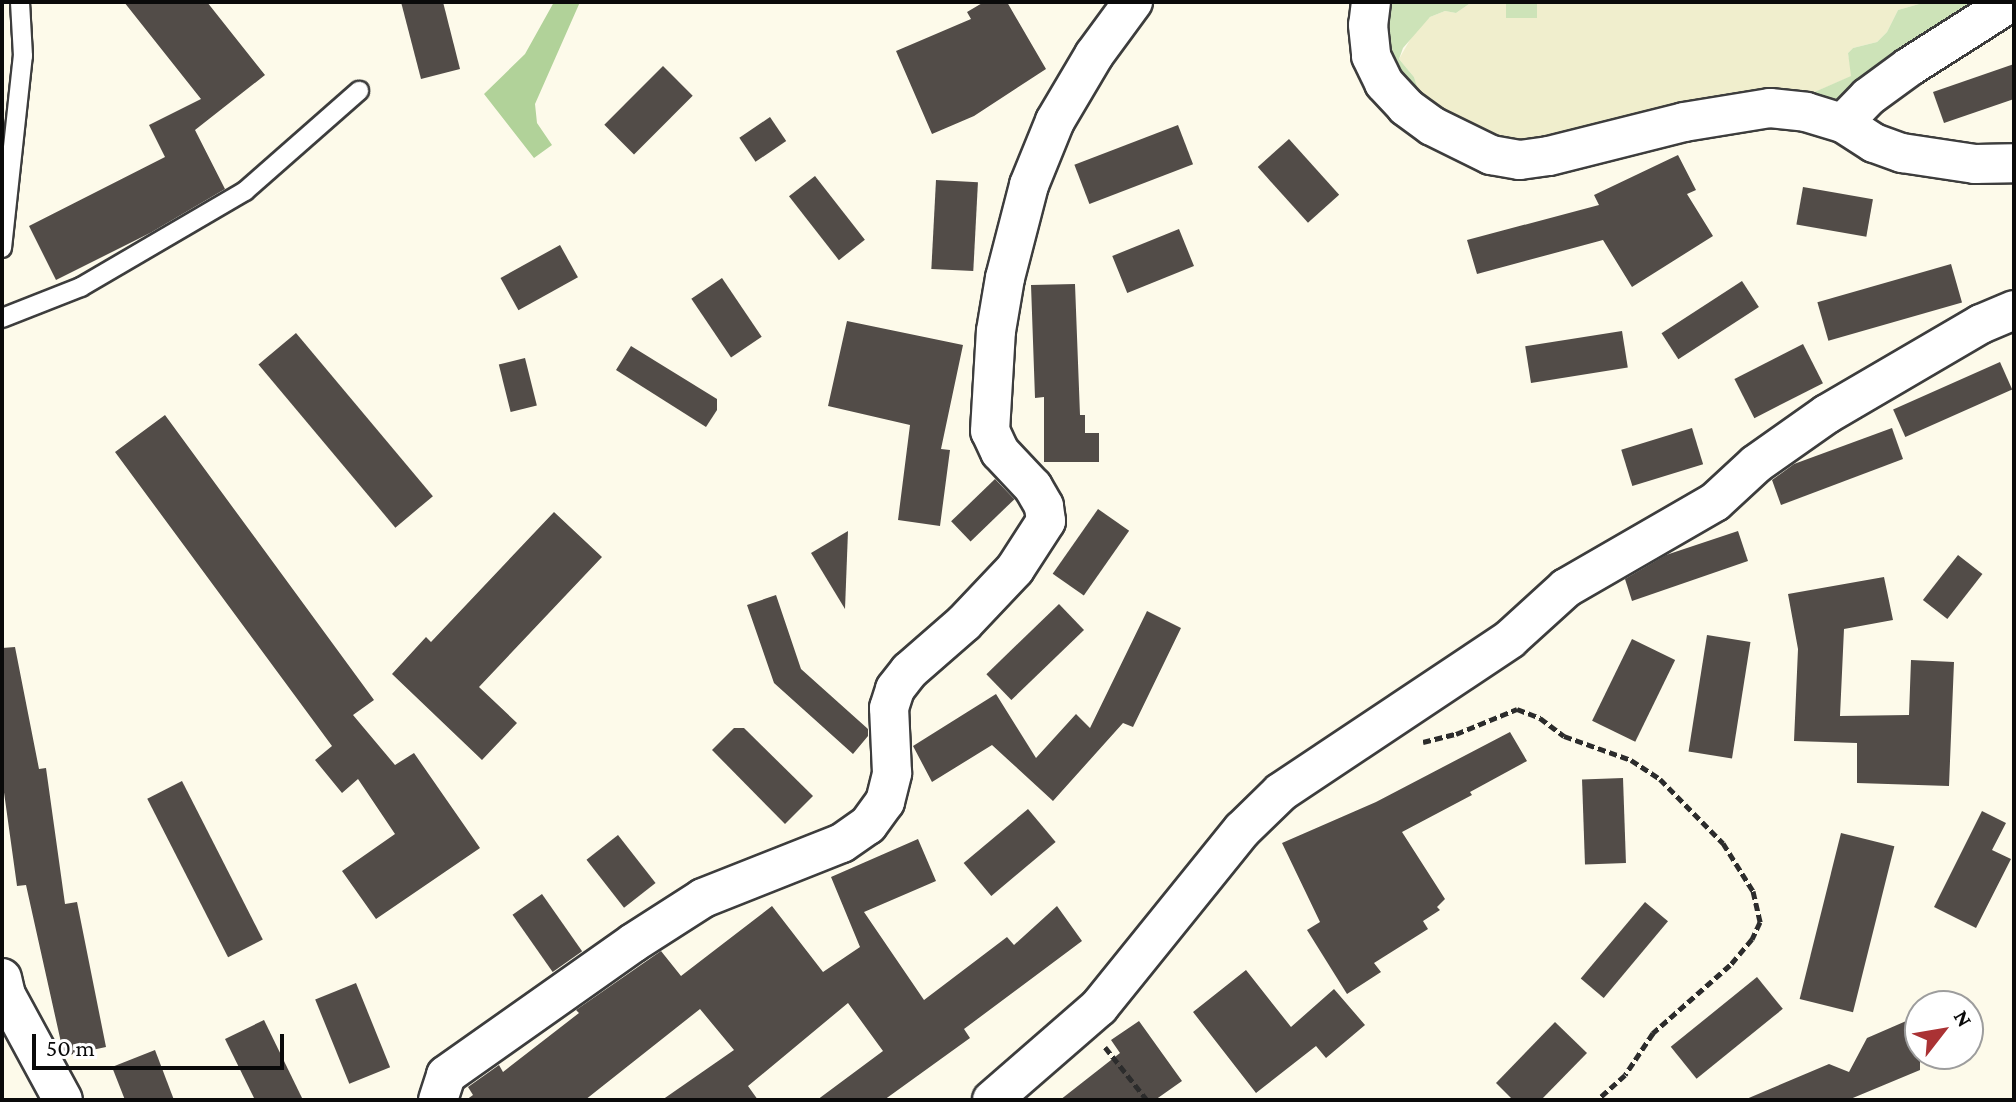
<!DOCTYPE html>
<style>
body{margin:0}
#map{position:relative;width:2016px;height:1102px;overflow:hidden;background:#fdfaea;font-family:"Crimson Pro",serif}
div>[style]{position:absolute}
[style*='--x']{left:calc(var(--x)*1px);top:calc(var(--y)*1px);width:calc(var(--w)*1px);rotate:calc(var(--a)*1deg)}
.farmland>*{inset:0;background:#f0eecd}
.green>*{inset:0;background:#cde3b8;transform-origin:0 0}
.forest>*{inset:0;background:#b1d299}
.building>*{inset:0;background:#524c48;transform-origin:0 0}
.path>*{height:5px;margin-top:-2.5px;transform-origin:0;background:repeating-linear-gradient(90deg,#2c2c2c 0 8px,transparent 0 12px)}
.roads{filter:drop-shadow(2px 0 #3d3d3d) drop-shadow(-2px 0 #3d3d3d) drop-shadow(0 2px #3d3d3d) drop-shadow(0 -2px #3d3d3d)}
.service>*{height:18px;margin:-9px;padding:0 9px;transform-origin:9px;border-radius:9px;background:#fff}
.minor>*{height:38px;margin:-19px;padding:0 19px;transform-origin:19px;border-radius:19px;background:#fff}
span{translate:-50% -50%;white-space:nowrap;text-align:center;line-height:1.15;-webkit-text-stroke:8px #fff;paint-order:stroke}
.frame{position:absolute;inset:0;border:4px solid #0a0a0a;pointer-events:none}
.north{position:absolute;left:1904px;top:990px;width:80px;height:80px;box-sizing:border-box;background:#fff;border:2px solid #9d9d9d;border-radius:50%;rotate:59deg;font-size:22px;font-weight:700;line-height:32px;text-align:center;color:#0a0a0a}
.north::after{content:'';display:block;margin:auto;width:28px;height:36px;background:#aa3234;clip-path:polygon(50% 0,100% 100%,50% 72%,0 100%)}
.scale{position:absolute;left:32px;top:1034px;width:252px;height:36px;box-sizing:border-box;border:4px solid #0a0a0a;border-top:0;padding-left:10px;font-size:24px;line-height:28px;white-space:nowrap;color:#0a0a0a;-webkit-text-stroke:6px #fff;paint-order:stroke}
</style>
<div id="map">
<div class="farmland">
<div style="clip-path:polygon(1472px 2px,1506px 2px,1509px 18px,1535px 18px,1537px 2px,1926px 2px,1898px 10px,1887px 32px,1877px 42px,1853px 48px,1848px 53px,1852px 76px,1803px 97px,1525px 144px,1493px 138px,1422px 102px,1414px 77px,1399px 59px,1415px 31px,1430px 17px,1445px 11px,1456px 13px)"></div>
</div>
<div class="green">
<div style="clip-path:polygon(1383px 2px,1472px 2px,1456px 13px,1445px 11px,1430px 17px,1403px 48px,1399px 59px,1414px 77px,1422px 102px,1389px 58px)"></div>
<div style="left:1506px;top:2px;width:31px;height:16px"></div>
<div style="clip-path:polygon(1926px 2px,1995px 2px,1842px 105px,1803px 97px,1851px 76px,1848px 53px,1853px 48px,1877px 42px,1887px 32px,1898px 10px)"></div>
</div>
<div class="forest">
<div style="clip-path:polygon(554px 2px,580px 2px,535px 104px,537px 123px,552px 145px,534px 158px,484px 94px,525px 54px)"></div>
</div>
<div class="building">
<div style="clip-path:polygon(124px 2px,207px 2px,265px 75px,195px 130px,225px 189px,150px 233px,56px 280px,29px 226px,165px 157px,149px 125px,201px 99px)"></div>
<div style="clip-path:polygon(401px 2px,443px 2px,460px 69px,421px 79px)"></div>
<div style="clip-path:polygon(984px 2px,1007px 2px,1046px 69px,974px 116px,932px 134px,896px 51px,971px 19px,967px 12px)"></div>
<div style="clip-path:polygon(2014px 64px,2014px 99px,1944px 123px,1933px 92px)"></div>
<div style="left:663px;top:66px;width:42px;height:83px;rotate:45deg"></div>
<div style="left:770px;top:117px;width:29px;height:37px;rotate:56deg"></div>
<div style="left:1178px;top:125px;width:42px;height:111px;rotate:69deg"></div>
<div style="left:1289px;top:139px;width:75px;height:42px;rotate:48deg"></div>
<div style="clip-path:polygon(1678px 155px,1696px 190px,1687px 194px,1713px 236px,1632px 287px,1603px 240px,1477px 274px,1467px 240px,1599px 205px,1594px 195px)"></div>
<div style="left:815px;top:176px;width:81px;height:33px;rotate:52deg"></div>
<div style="left:936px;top:180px;width:42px;height:89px;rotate:3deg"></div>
<div style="left:1803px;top:187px;width:71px;height:38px;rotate:10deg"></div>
<div style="left:1179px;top:229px;width:40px;height:72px;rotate:68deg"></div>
<div style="left:560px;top:245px;width:37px;height:68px;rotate:61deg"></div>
<div style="left:1951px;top:264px;width:40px;height:139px;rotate:74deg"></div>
<div style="left:722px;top:278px;width:71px;height:37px;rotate:56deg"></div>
<div style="left:1742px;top:281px;width:31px;height:96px;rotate:57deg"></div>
<div style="clip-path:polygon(1075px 284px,1080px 415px,1085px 415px,1085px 433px,1099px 433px,1099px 462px,1044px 462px,1044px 397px,1035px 398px,1031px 285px)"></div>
<div style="clip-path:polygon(847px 321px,963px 345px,941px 449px,950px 450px,940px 526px,898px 520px,910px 425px,828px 406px)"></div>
<div style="left:1622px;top:331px;width:37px;height:98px;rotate:81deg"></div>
<div style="left:296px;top:333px;width:213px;height:49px;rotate:50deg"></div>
<div style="left:1803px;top:344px;width:44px;height:77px;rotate:63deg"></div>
<div style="clip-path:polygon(631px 346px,717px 399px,717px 410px,706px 427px,616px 370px)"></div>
<div style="left:525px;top:358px;width:49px;height:27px;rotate:76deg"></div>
<div style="left:2000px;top:362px;width:30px;height:117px;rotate:66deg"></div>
<div style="clip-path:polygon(165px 415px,374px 700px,353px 715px,395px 765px,414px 753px,480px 848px,376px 919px,342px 871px,395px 834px,358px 779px,342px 793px,315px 760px,332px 746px,115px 452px)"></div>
<div style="left:1692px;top:428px;width:38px;height:74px;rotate:73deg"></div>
<div style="clip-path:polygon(1892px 428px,1903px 459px,1781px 505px,1772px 480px,1794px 464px)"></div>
<div style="left:995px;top:479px;width:28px;height:61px;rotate:46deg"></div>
<div style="left:1098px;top:509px;width:38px;height:79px;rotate:35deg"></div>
<div style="clip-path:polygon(554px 512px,602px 557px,479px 687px,517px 723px,482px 760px,392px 674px,426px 637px,431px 642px)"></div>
<div style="clip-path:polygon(848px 531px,845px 609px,811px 553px)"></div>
<div style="clip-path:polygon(1738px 531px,1748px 561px,1632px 601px,1625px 579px,1666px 555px)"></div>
<div style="left:1958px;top:555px;width:31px;height:57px;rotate:38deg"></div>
<div style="clip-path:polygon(1884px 577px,1893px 620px,1844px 629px,1840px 716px,1909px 715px,1911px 660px,1954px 662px,1949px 786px,1857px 783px,1857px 743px,1794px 741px,1798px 649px,1788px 594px)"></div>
<div style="clip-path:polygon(776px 595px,801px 669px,868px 729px,868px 736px,853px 754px,774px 683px,747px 605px)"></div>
<div style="left:1059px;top:604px;width:36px;height:101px;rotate:46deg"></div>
<div style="clip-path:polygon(1147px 611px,1181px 628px,1133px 727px,1123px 723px,1053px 801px,992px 745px,932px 782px,913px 746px,996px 694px,1036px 758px,1076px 714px,1090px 728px)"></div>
<div style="left:1707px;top:635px;width:44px;height:118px;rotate:9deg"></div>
<div style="left:1632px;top:639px;width:48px;height:91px;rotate:26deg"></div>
<div style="clip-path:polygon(15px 647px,39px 769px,46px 768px,65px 904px,77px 902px,106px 1047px,64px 1056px,26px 885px,17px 886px,2px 778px,2px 648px)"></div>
<div style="clip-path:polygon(734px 728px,744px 728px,813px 796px,785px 824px,712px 750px)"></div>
<div style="clip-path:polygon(1510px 732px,1527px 761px,1470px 792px,1472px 795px,1402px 832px,1445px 899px,1437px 907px,1440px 910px,1423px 921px,1428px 929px,1374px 963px,1381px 972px,1347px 994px,1307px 930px,1320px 922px,1282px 843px,1376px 802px)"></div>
<div style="left:1623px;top:778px;width:85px;height:41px;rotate:88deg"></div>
<div style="left:182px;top:781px;width:178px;height:39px;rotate:63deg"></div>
<div style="left:1028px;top:809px;width:43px;height:84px;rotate:50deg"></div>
<div style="clip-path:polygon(1982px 811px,2006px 823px,1992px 850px,2011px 859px,1976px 928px,1934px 907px)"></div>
<div style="left:1841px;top:833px;width:55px;height:171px;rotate:14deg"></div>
<div style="left:618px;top:835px;width:61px;height:40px;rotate:52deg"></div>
<div style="clip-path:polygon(918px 839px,936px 881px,864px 912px,924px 1000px,1007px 937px,1014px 945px,1057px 906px,1082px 941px,964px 1029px,970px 1038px,884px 1100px,817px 1100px,883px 1051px,848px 1003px,748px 1086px,758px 1100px,662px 1100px,734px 1050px,700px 1009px,585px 1100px,466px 1100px,473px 1095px,468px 1087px,499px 1065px,503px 1072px,579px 1013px,576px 1010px,661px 951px,681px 976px,772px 906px,823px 972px,860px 947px,831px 877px)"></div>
<div style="left:542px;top:894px;width:70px;height:36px;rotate:55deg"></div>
<div style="left:1645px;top:902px;width:30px;height:100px;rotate:40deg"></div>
<div style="clip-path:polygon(1246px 970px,1291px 1027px,1334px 989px,1365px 1025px,1326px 1058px,1316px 1046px,1256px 1093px,1193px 1012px)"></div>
<div style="left:1757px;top:977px;width:41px;height:111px;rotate:51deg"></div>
<div style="left:356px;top:983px;width:91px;height:44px;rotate:68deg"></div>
<div style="clip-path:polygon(1920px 1015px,1920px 1070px,1848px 1100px,1744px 1100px,1829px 1064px,1849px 1072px,1867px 1038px)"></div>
<div style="clip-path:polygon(264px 1020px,303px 1100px,255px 1100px,225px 1039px)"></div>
<div style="clip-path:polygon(1139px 1021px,1182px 1081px,1155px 1100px,1060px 1100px,1120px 1053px,1111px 1040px)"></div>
<div style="clip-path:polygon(1555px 1022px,1587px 1053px,1541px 1100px,1513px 1100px,1496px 1083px)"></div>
<div style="clip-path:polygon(155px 1050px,174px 1100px,125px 1100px,112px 1067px)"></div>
</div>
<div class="path">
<div style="--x:1423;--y:742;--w:34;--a:-14"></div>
<div style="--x:1456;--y:734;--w:66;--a:-22.3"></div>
<div style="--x:1517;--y:709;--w:25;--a:21"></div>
<div style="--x:1540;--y:718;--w:30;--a:37"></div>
<div style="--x:1564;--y:736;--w:71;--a:19.7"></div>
<div style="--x:1631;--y:760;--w:35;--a:33"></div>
<div style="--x:1660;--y:779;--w:90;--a:45.5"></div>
<div style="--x:1723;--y:843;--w:57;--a:58"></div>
<div style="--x:1753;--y:891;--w:32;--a:77"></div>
<div style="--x:1760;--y:922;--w:19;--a:115"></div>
<div style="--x:1752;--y:939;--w:34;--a:130"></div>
<div style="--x:1730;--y:965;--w:103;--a:138.6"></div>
<div style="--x:1653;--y:1033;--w:50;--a:123.7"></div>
<div style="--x:1625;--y:1075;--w:38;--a:138"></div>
<div style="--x:1105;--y:1047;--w:68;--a:51.6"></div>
</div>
<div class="roads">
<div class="service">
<div style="--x:2;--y:248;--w:193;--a:-83.8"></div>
<div style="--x:23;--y:56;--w:54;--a:-93.2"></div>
<div style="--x:2;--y:318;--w:85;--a:-21.4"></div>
<div style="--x:81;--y:287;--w:190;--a:-30.3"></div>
<div style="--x:245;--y:191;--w:152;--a:-41.3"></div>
</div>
<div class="minor">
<div style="--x:1371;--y:2;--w:23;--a:97"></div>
<div style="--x:1368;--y:25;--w:31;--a:84"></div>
<div style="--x:1371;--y:56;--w:30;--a:64"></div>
<div style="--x:1384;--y:83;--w:33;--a:47"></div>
<div style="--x:1406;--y:107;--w:32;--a:36"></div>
<div style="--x:1432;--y:126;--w:66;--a:26.2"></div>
<div style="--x:1491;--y:155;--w:29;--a:10"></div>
<div style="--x:1520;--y:160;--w:29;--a:-8"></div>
<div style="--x:1549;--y:156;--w:139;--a:-14.1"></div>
<div style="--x:1684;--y:122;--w:87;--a:-9.2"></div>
<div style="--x:1770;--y:108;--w:36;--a:6"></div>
<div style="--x:1806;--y:112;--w:39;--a:17"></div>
<div style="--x:1843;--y:123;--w:37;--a:33"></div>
<div style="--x:1874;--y:143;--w:30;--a:20"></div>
<div style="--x:1902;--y:153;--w:74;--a:8.6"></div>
<div style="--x:1975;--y:164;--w:39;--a:-1"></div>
<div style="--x:1843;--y:123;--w:36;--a:-46"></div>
<div style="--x:1868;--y:97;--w:51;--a:-36.2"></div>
<div style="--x:1909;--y:67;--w:121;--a:-32.5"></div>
<div style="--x:2;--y:978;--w:17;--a:77"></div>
<div style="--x:6;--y:995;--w:119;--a:61.5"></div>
<div style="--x:438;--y:1100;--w:26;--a:-72"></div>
<div style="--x:446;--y:1075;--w:229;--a:-35.2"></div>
<div style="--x:633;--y:943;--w:83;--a:-32.7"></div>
<div style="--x:703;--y:898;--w:149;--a:-21.6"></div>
<div style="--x:842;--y:843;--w:32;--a:-35"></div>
<div style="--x:868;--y:825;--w:29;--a:-54"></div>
<div style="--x:885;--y:802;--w:30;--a:-76"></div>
<div style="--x:892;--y:773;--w:65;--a:-92.6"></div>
<div style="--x:889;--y:708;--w:20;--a:-72"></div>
<div style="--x:895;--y:689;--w:23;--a:-52"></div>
<div style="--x:909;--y:671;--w:73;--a:-41.1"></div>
<div style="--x:964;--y:623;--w:74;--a:-46.6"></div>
<div style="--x:1015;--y:569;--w:57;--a:-57.1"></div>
<div style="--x:1046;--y:521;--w:15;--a:-98"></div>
<div style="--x:1044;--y:506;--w:22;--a:-120"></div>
<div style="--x:1033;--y:487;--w:48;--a:-133.3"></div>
<div style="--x:1000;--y:452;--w:23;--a:-115"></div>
<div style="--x:990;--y:431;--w:100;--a:-86.6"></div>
<div style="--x:996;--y:331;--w:54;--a:-80.4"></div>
<div style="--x:1005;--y:278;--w:96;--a:-75.5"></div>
<div style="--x:1029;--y:185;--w:69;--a:-67.9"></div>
<div style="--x:1055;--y:121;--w:77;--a:-59.4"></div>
<div style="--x:1094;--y:55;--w:66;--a:-53.7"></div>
<div style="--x:992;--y:1100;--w:142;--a:-41"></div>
<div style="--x:1099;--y:1007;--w:228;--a:-51.1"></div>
<div style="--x:1242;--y:830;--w:54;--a:-44.3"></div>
<div style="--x:1281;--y:792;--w:275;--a:-33.7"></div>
<div style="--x:1510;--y:639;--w:76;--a:-42.3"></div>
<div style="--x:1566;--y:588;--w:172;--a:-30"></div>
<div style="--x:1715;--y:502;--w:56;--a:-42.8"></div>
<div style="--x:1756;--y:464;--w:87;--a:-35.2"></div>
<div style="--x:1827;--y:414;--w:178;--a:-30.3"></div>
<div style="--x:1981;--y:324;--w:36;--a:-23"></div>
</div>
</div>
<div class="frame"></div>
<div class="north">N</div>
<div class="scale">50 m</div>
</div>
